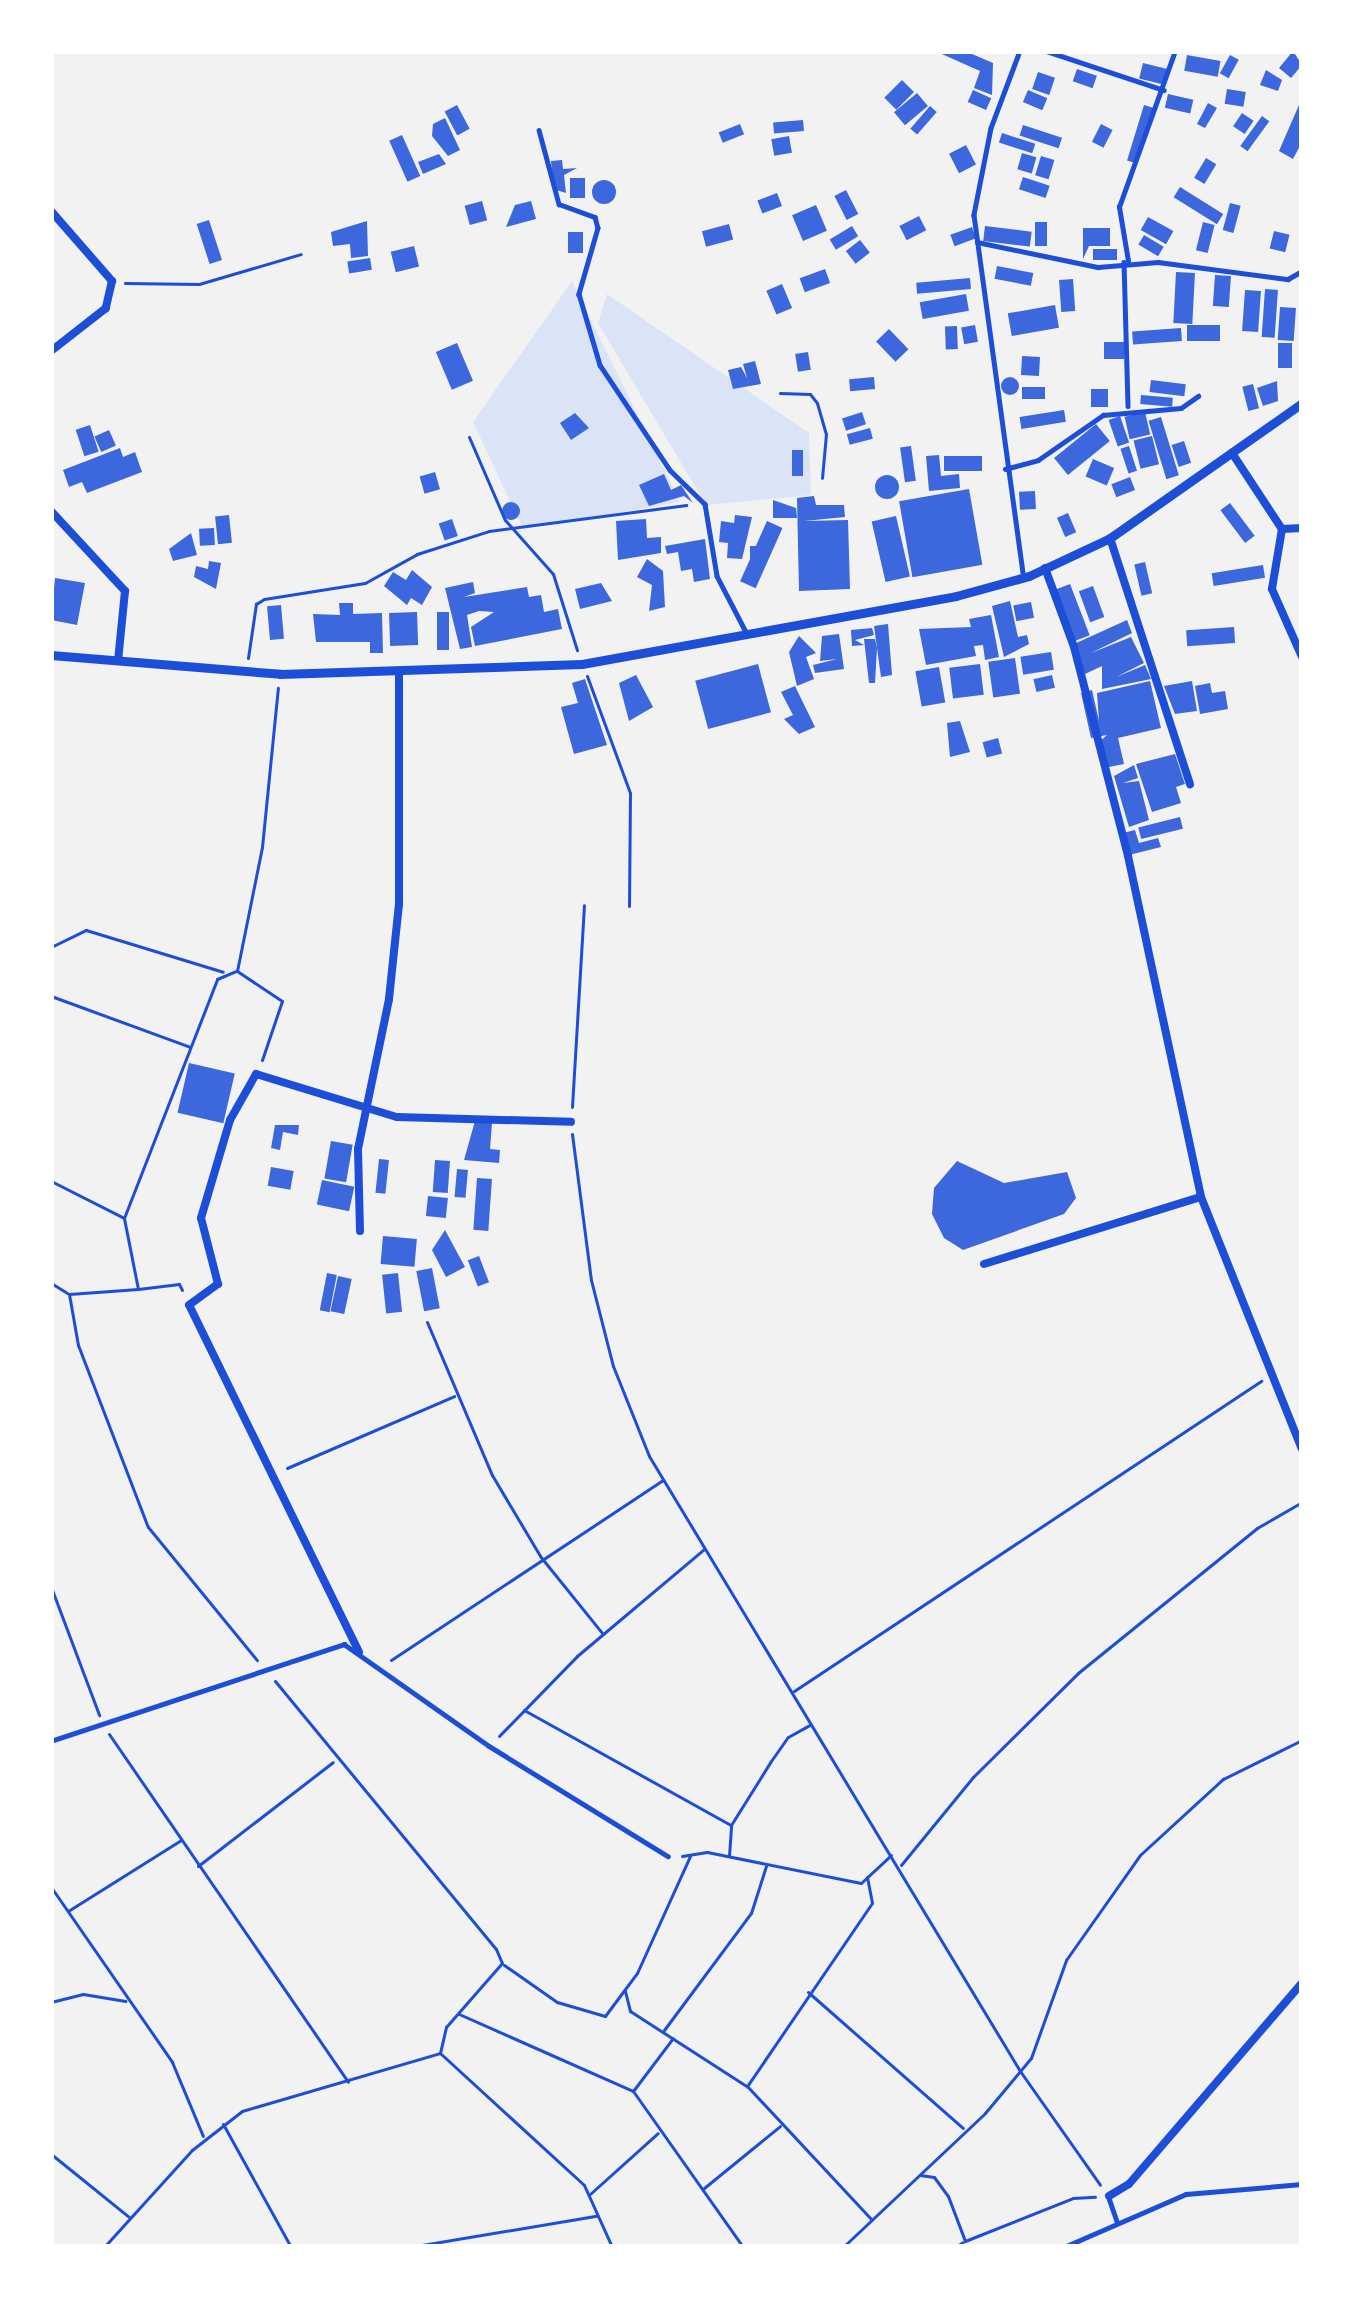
<!DOCTYPE html>
<style>
body{margin:0}
#map{position:relative;width:1353px;height:2298px;overflow:hidden;background:#f2f2f2;font-family:Signika,sans-serif}
div>[style]{position:absolute}
[style*='--x']{left:calc(var(--x)*1px);top:calc(var(--y)*1px);width:calc(var(--w)*1px);rotate:calc(var(--a)*1deg)}
.green>*{inset:0;background:#dbe4f7}
.building>*{inset:0;background:#3d67dc;transform-origin:0 0}
.round{border-radius:50%}
.path>*{height:3px;margin:-1.5px;padding:0 1.5px;transform-origin:1.5px;border-radius:1.5px;background:#1d4ed8}
.service>*{height:4.5px;margin:-2.25px;padding:0 2.25px;transform-origin:2.25px;border-radius:2.25px;background:#1d4ed8}
.minor>*{height:8px;margin:-4px;padding:0 4px;transform-origin:4px;border-radius:4px;background:#1d4ed8}
.tertiary>*{height:9px;margin:-4.5px;padding:0 4.5px;transform-origin:4.5px;border-radius:4.5px;background:#1d4ed8}
span{translate:-50% -50%;white-space:nowrap;text-align:center;line-height:1.15;-webkit-text-stroke:10px #fff;paint-order:stroke}
.frame{position:absolute;inset:0;border:54px solid #fff;pointer-events:none}
</style>
<div id="map">
<div class="green">
<div style="clip-path:polygon(572px 281px,680px 502px,523px 529px,473px 422px)"></div>
<div style="clip-path:polygon(607px 294px,809px 433px,811px 495px,706px 505px,598px 323px)"></div>
</div>
<div class="building">
<div style="clip-path:polygon(935px 51px,965px 51px,993px 63px,992px 95px,974px 88px,980px 71px)"></div>
<div style="clip-path:polygon(1293px 51px,1302px 65px,1291px 78px,1279px 68px)"></div>
<div style="left:1187px;top:55px;width:34px;height:16px;rotate:10deg"></div>
<div style="left:1230px;top:55px;width:10px;height:21px;rotate:29deg"></div>
<div style="left:1143px;top:63px;width:25px;height:16px;rotate:14deg"></div>
<div style="left:1077px;top:69px;width:21px;height:13px;rotate:19deg"></div>
<div style="clip-path:polygon(1266px 70px,1282px 80px,1278px 91px,1260px 85px)"></div>
<div style="left:1038px;top:72px;width:18px;height:18px;rotate:19deg"></div>
<div style="left:902px;top:80px;width:17px;height:25px;rotate:45deg"></div>
<div style="left:1227px;top:89px;width:19px;height:15px;rotate:9deg"></div>
<div style="left:973px;top:90px;width:20px;height:13px;rotate:24deg"></div>
<div style="left:1028px;top:90px;width:21px;height:13px;rotate:23deg"></div>
<div style="left:917px;top:93px;width:17px;height:30px;rotate:50deg"></div>
<div style="left:1168px;top:94px;width:26px;height:14px;rotate:13deg"></div>
<div style="clip-path:polygon(1302px 98px,1302px 142px,1293px 159px,1279px 151px)"></div>
<div style="clip-path:polygon(1208px 103px,1217px 108px,1205px 128px,1197px 124px)"></div>
<div style="left:457px;top:105px;width:27px;height:14px;rotate:62deg"></div>
<div style="left:1144px;top:105px;width:10px;height:58px;rotate:17deg"></div>
<div style="left:930px;top:106px;width:9px;height:30px;rotate:41deg"></div>
<div style="left:1242px;top:113px;width:14px;height:16px;rotate:34deg"></div>
<div style="left:1262px;top:116px;width:9px;height:37px;rotate:36deg"></div>
<div style="clip-path:polygon(445px 118px,460px 150px,448px 156px,432px 136px,433px 124px)"></div>
<div style="left:803px;top:120px;width:11px;height:30px;rotate:85deg"></div>
<div style="left:740px;top:124px;width:11px;height:23px;rotate:68deg"></div>
<div style="left:1101px;top:124px;width:13px;height:20px;rotate:27deg"></div>
<div style="left:1023px;top:125px;width:41px;height:11px;rotate:18deg"></div>
<div style="left:1002px;top:133px;width:35px;height:10px;rotate:18deg"></div>
<div style="left:402px;top:135px;width:45px;height:14px;rotate:66deg"></div>
<div style="left:789px;top:136px;width:17px;height:18px;rotate:80deg"></div>
<div style="left:966px;top:145px;width:22px;height:19px;rotate:63deg"></div>
<div style="left:1022px;top:153px;width:15px;height:17px;rotate:16deg"></div>
<div style="clip-path:polygon(439px 154px,446px 164px,423px 174px,418px 162px)"></div>
<div style="left:1041px;top:156px;width:14px;height:20px;rotate:17deg"></div>
<div style="left:1206px;top:158px;width:12px;height:23px;rotate:31deg"></div>
<div style="clip-path:polygon(562px 160px,563px 169px,577px 168px,564px 175px,566px 193px,553px 189px,551px 161px)"></div>
<div style="left:1023px;top:177px;width:28px;height:13px;rotate:18deg"></div>
<div style="left:570px;top:178px;width:15px;height:20px"></div>
<div class="round" style="left:592px;top:180px;width:24px;height:24px"></div>
<div style="left:1180px;top:187px;width:51px;height:12px;rotate:32deg"></div>
<div style="left:846px;top:190px;width:27px;height:13px;rotate:63deg"></div>
<div style="left:777px;top:193px;width:14px;height:21px;rotate:69deg"></div>
<div style="left:482px;top:201px;width:20px;height:18px;rotate:75deg"></div>
<div style="clip-path:polygon(531px 201px,536px 219px,506px 227px,515px 205px)"></div>
<div style="left:1230px;top:203px;width:11px;height:28px;rotate:15deg"></div>
<div style="left:816px;top:205px;width:28px;height:26px;rotate:67deg"></div>
<div style="left:919px;top:216px;width:16px;height:22px;rotate:63deg"></div>
<div style="left:1148px;top:217px;width:29px;height:15px;rotate:29deg"></div>
<div style="left:209px;top:220px;width:42px;height:13px;rotate:72deg"></div>
<div style="clip-path:polygon(367px 221px,368px 256px,351px 258px,350px 244px,333px 246px,331px 232px)"></div>
<div style="left:1035px;top:222px;width:12px;height:24px"></div>
<div style="left:1203px;top:222px;width:12px;height:29px;rotate:14deg"></div>
<div style="left:729px;top:224px;width:16px;height:28px;rotate:75deg"></div>
<div style="left:852px;top:226px;width:12px;height:26px;rotate:59deg"></div>
<div style="left:985px;top:226px;width:47px;height:15px;rotate:7deg"></div>
<div style="left:972px;top:227px;width:12px;height:23px;rotate:70deg"></div>
<div style="clip-path:polygon(1083px 228px,1110px 228px,1110px 246px,1089px 246px,1083px 259px)"></div>
<div style="left:1274px;top:231px;width:16px;height:18px;rotate:14deg"></div>
<div style="left:568px;top:232px;width:15px;height:21px"></div>
<div style="left:1144px;top:235px;width:23px;height:11px;rotate:31deg"></div>
<div style="left:860px;top:240px;width:16px;height:18px;rotate:52deg"></div>
<div style="left:414px;top:246px;width:21px;height:24px;rotate:76deg"></div>
<div style="left:1093px;top:249px;width:24px;height:11px"></div>
<div style="left:370px;top:258px;width:12px;height:23px;rotate:81deg"></div>
<div style="left:997px;top:266px;width:37px;height:13px;rotate:11deg"></div>
<div style="left:825px;top:269px;width:15px;height:27px;rotate:70deg"></div>
<div style="left:1176px;top:272px;width:19px;height:51px;rotate:3deg"></div>
<div style="left:1215px;top:275px;width:16px;height:31px;rotate:4deg"></div>
<div style="left:970px;top:278px;width:11px;height:54px;rotate:85deg"></div>
<div style="left:1073px;top:279px;width:32px;height:14px;rotate:86deg"></div>
<div style="left:782px;top:284px;width:26px;height:17px;rotate:67deg"></div>
<div style="left:1265px;top:289px;width:13px;height:48px;rotate:4deg"></div>
<div style="left:1245px;top:290px;width:16px;height:41px;rotate:4deg"></div>
<div style="left:966px;top:294px;width:17px;height:47px;rotate:80deg"></div>
<div style="left:1055px;top:305px;width:23px;height:48px;rotate:80deg"></div>
<div style="left:1280px;top:307px;width:16px;height:33px;rotate:4deg"></div>
<div style="left:975px;top:325px;width:17px;height:14px;rotate:80deg"></div>
<div style="left:1220px;top:325px;width:16px;height:33px;rotate:90deg"></div>
<div style="left:957px;top:326px;width:23px;height:12px;rotate:88deg"></div>
<div style="left:1181px;top:328px;width:13px;height:49px;rotate:86deg"></div>
<div style="left:889px;top:329px;width:28px;height:18px;rotate:46deg"></div>
<div style="left:1104px;top:342px;width:20px;height:17px"></div>
<div style="left:457px;top:343px;width:41px;height:23px;rotate:67deg"></div>
<div style="left:1278px;top:343px;width:14px;height:25px"></div>
<div style="left:808px;top:352px;width:18px;height:13px;rotate:81deg"></div>
<div style="left:1022px;top:356px;width:18px;height:19px;rotate:3deg"></div>
<div style="clip-path:polygon(755px 361px,761px 384px,733px 389px,728px 370px,741px 367px,747px 378px,743px 364px)"></div>
<div class="round" style="left:1001px;top:377px;width:18px;height:18px"></div>
<div style="left:874px;top:377px;width:12px;height:25px;rotate:85deg"></div>
<div style="left:1151px;top:380px;width:35px;height:12px;rotate:7deg"></div>
<div style="clip-path:polygon(1277px 381px,1278px 401px,1263px 406px,1257px 388px)"></div>
<div style="left:1253px;top:384px;width:25px;height:11px;rotate:76deg"></div>
<div style="left:1022px;top:387px;width:23px;height:12px"></div>
<div style="left:1091px;top:389px;width:17px;height:18px"></div>
<div style="left:1141px;top:395px;width:32px;height:9px;rotate:5deg"></div>
<div style="left:1064px;top:410px;width:12px;height:45px;rotate:81deg"></div>
<div style="left:862px;top:412px;width:13px;height:21px;rotate:72deg"></div>
<div style="left:1145px;top:412px;width:23px;height:21px;rotate:77deg"></div>
<div style="clip-path:polygon(575px 413px,589px 428px,571px 440px,560px 423px)"></div>
<div style="left:1120px;top:416px;width:28px;height:12px;rotate:71deg"></div>
<div style="left:1161px;top:417px;width:61px;height:13px;rotate:73deg"></div>
<div style="left:1096px;top:424px;width:22px;height:54px;rotate:51deg"></div>
<div style="left:90px;top:425px;width:28px;height:15px;rotate:72deg"></div>
<div style="left:870px;top:428px;width:11px;height:24px;rotate:75deg"></div>
<div style="left:109px;top:430px;width:17px;height:16px;rotate:66deg"></div>
<div style="left:1152px;top:436px;width:29px;height:19px;rotate:76deg"></div>
<div style="left:1184px;top:441px;width:23px;height:13px;rotate:72deg"></div>
<div style="left:911px;top:446px;width:35px;height:11px;rotate:82deg"></div>
<div style="left:1129px;top:446px;width:26px;height:9px;rotate:72deg"></div>
<div style="clip-path:polygon(120px 448px,123px 457px,135px 452px,142px 472px,87px 493px,82px 482px,69px 487px,63px 470px)"></div>
<div style="left:792px;top:450px;width:11px;height:26px"></div>
<div style="clip-path:polygon(939px 455px,941px 476px,959px 474px,960px 488px,929px 491px,926px 456px)"></div>
<div style="left:944px;top:456px;width:38px;height:15px"></div>
<div style="left:1093px;top:459px;width:23px;height:19px;rotate:23deg"></div>
<div style="left:435px;top:472px;width:18px;height:16px;rotate:74deg"></div>
<div style="clip-path:polygon(664px 474px,671px 490px,681px 485px,693px 503px,684px 496px,649px 506px,639px 485px)"></div>
<div class="round" style="left:875px;top:475px;width:24px;height:24px"></div>
<div style="left:1130px;top:477px;width:14px;height:20px;rotate:69deg"></div>
<div style="left:969px;top:489px;width:77px;height:71px;rotate:80deg"></div>
<div style="left:1035px;top:491px;width:18px;height:16px;rotate:87deg"></div>
<div style="clip-path:polygon(814px 496px,816px 505px,844px 505px,845px 517px,804px 521px,848px 520px,850px 589px,799px 591px,797px 498px)"></div>
<div style="clip-path:polygon(773px 500px,796px 508px,797px 518px,773px 518px)"></div>
<div class="round" style="left:502px;top:502px;width:18px;height:18px"></div>
<div style="left:1230px;top:503px;width:41px;height:12px;rotate:53deg"></div>
<div style="left:1068px;top:513px;width:21px;height:12px;rotate:67deg"></div>
<div style="left:229px;top:515px;width:28px;height:14px;rotate:84deg"></div>
<div style="clip-path:polygon(735px 515px,752px 517px,742px 559px,727px 558px,728px 543px,719px 542px,721px 521px,734px 523px)"></div>
<div style="left:896px;top:516px;width:62px;height:25px;rotate:77deg"></div>
<div style="left:452px;top:519px;width:18px;height:14px;rotate:71deg"></div>
<div style="clip-path:polygon(646px 519px,647px 538px,661px 537px,661px 553px,618px 560px,616px 521px)"></div>
<div style="left:767px;top:521px;width:17px;height:66px;rotate:24deg"></div>
<div style="left:214px;top:528px;width:17px;height:15px;rotate:87deg"></div>
<div style="clip-path:polygon(191px 533px,197px 555px,173px 561px,169px 549px)"></div>
<div style="clip-path:polygon(705px 539px,710px 579px,694px 582px,692px 569px,681px 571px,678px 552px,667px 554px,665px 546px)"></div>
<div style="left:750px;top:546px;width:13px;height:17px"></div>
<div style="clip-path:polygon(647px 559px,663px 571px,665px 607px,649px 611px,652px 585px,637px 577px)"></div>
<div style="clip-path:polygon(209px 561px,221px 563px,216px 589px,194px 577px,196px 566px,208px 569px)"></div>
<div style="left:1145px;top:562px;width:32px;height:11px;rotate:77deg"></div>
<div style="left:1263px;top:565px;width:13px;height:52px;rotate:81deg"></div>
<div style="clip-path:polygon(412px 570px,432px 587px,422px 605px,411px 598px,407px 605px,384px 586px,393px 572px,406px 580px)"></div>
<div style="clip-path:polygon(55px 578px,85px 583px,77px 625px,51px 620px)"></div>
<div style="clip-path:polygon(473px 582px,475px 593px,464px 597px,527px 587px,529px 597px,541px 595px,544px 612px,558px 609px,562px 629px,475px 646px,471px 627px,494px 612px,479px 611px,467px 615px,472px 647px,460px 649px,445px 588px)"></div>
<div style="clip-path:polygon(601px 583px,612px 601px,580px 609px,575px 589px)"></div>
<div style="left:1070px;top:584px;width:55px;height:18px;rotate:69deg"></div>
<div style="left:1093px;top:586px;width:33px;height:15px;rotate:70deg"></div>
<div style="clip-path:polygon(1010px 601px,1018px 637px,1027px 635px,1029px 644px,1004px 657px,992px 606px)"></div>
<div style="left:1031px;top:602px;width:16px;height:18px;rotate:79deg"></div>
<div style="clip-path:polygon(339px 603px,353px 603px,353px 614px,382px 613px,383px 653px,370px 653px,370px 642px,316px 642px,313px 614px,340px 615px)"></div>
<div style="left:281px;top:605px;width:34px;height:14px;rotate:85deg"></div>
<div style="left:417px;top:612px;width:33px;height:28px;rotate:88deg"></div>
<div style="left:437px;top:612px;width:12px;height:38px"></div>
<div style="clip-path:polygon(991px 615px,999px 657px,985px 660px,983px 645px,974px 646px,976px 656px,926px 665px,919px 629px,971px 627px,969px 619px)"></div>
<div style="clip-path:polygon(1127px 620px,1132px 633px,1091px 653px,1131px 637px,1144px 663px,1116px 677px,1145px 665px,1151px 679px,1102px 689px,1102px 666px,1085px 674px,1074px 644px)"></div>
<div style="clip-path:polygon(888px 624px,892px 675px,881px 677px,874px 626px)"></div>
<div style="left:1234px;top:627px;width:16px;height:48px;rotate:86deg"></div>
<div style="clip-path:polygon(872px 628px,874px 635px,855px 640px,864px 645px,852px 646px,851px 630px)"></div>
<div style="clip-path:polygon(839px 634px,844px 669px,815px 673px,813px 665px,837px 659px,820px 661px,822px 636px)"></div>
<div style="clip-path:polygon(799px 636px,816px 653px,806px 657px,814px 679px,797px 686px,789px 652px)"></div>
<div style="clip-path:polygon(864px 639px,875px 639px,877px 648px,875px 683px,869px 683px)"></div>
<div style="left:1051px;top:652px;width:18px;height:31px;rotate:81deg"></div>
<div style="left:1015px;top:658px;width:36px;height:27px;rotate:82deg"></div>
<div style="left:758px;top:664px;width:50px;height:65px;rotate:75deg"></div>
<div style="left:980px;top:664px;width:31px;height:31px;rotate:83deg"></div>
<div style="left:939px;top:667px;width:36px;height:24px;rotate:80deg"></div>
<div style="clip-path:polygon(636px 675px,653px 707px,629px 721px,619px 683px)"></div>
<div style="left:1052px;top:675px;width:13px;height:19px;rotate:77deg"></div>
<div style="clip-path:polygon(585px 679px,607px 745px,574px 754px,561px 707px,578px 703px,572px 683px)"></div>
<div style="clip-path:polygon(1150px 681px,1161px 728px,1118px 738px,1124px 764px,1104px 768px,1098px 743px,1107px 735px,1091px 738px,1081px 693px,1092px 690px,1099px 721px,1097px 693px)"></div>
<div style="clip-path:polygon(1192px 681px,1197px 711px,1175px 714px,1164px 686px)"></div>
<div style="clip-path:polygon(1210px 683px,1212px 693px,1225px 691px,1228px 709px,1200px 714px,1195px 686px)"></div>
<div style="clip-path:polygon(795px 686px,815px 727px,799px 734px,784px 719px,793px 715px,781px 692px)"></div>
<div style="clip-path:polygon(960px 721px,970px 752px,950px 757px,947px 723px)"></div>
<div style="left:998px;top:738px;width:16px;height:16px;rotate:75deg"></div>
<div style="clip-path:polygon(1175px 754px,1185px 784px,1176px 787px,1181px 803px,1152px 812px,1136px 764px)"></div>
<div style="clip-path:polygon(1134px 765px,1138px 778px,1123px 783px,1139px 781px,1149px 820px,1129px 827px,1114px 776px)"></div>
<div style="left:1180px;top:817px;width:12px;height:43px;rotate:76deg"></div>
<div style="clip-path:polygon(1135px 830px,1139px 843px,1158px 838px,1161px 847px,1129px 855px,1123px 833px)"></div>
<div style="left:189px;top:1063px;width:47px;height:51px;rotate:13deg"></div>
<div style="clip-path:polygon(475px 1121px,492px 1123px,490px 1149px,500px 1150px,499px 1163px,464px 1160px)"></div>
<div style="clip-path:polygon(275px 1125px,299px 1125px,298px 1135px,283px 1132px,280px 1150px,271px 1148px)"></div>
<div style="left:331px;top:1141px;width:22px;height:38px;rotate:10deg"></div>
<div style="left:379px;top:1159px;width:10px;height:34px;rotate:6deg"></div>
<div style="left:435px;top:1160px;width:15px;height:32px;rotate:4deg"></div>
<div style="clip-path:polygon(957px 1161px,1004px 1183px,1067px 1172px,1076px 1198px,1064px 1214px,963px 1250px,944px 1238px,932px 1214px,934px 1188px)"></div>
<div style="left:271px;top:1167px;width:23px;height:19px;rotate:10deg"></div>
<div style="left:457px;top:1169px;width:11px;height:28px;rotate:5deg"></div>
<div style="left:477px;top:1178px;width:15px;height:52px;rotate:4deg"></div>
<div style="left:322px;top:1180px;width:33px;height:25px;rotate:12deg"></div>
<div style="left:428px;top:1196px;width:20px;height:20px;rotate:6deg"></div>
<div style="clip-path:polygon(445px 1230px,465px 1267px,446px 1277px,432px 1250px)"></div>
<div style="left:383px;top:1236px;width:34px;height:28px;rotate:5deg"></div>
<div style="left:479px;top:1256px;width:28px;height:12px;rotate:69deg"></div>
<div style="left:432px;top:1268px;width:41px;height:16px;rotate:79deg"></div>
<div style="left:327px;top:1273px;width:10px;height:38px;rotate:11deg"></div>
<div style="left:398px;top:1273px;width:39px;height:16px;rotate:84deg"></div>
<div style="left:338px;top:1276px;width:14px;height:36px;rotate:12deg"></div>
</div>
<div class="path">
<div style="--x:125;--y:283;--w:74;--a:0.8"></div>
<div style="--x:199;--y:284;--w:106;--a:-16.4"></div>
<div style="--x:780;--y:393;--w:30;--a:2"></div>
<div style="--x:810;--y:394;--w:11;--a:52"></div>
<div style="--x:817;--y:403;--w:32;--a:74"></div>
<div style="--x:826;--y:434;--w:44;--a:95.2"></div>
<div style="--x:469;--y:437;--w:90;--a:66.6"></div>
<div style="--x:505;--y:520;--w:72;--a:48.4"></div>
<div style="--x:553;--y:574;--w:80;--a:72.5"></div>
<div style="--x:248;--y:658;--w:55;--a:-81.6"></div>
<div style="--x:256;--y:604;--w:9;--a:-32"></div>
<div style="--x:264;--y:599;--w:102;--a:-9"></div>
<div style="--x:365;--y:583;--w:60;--a:-29.1"></div>
<div style="--x:417;--y:554;--w:76;--a:-17.7"></div>
<div style="--x:489;--y:531;--w:199;--a:-7.5"></div>
<div style="--x:587;--y:676;--w:125;--a:69.8"></div>
<div style="--x:630;--y:793;--w:113;--a:90.5"></div>
<div style="--x:51;--y:947;--w:39;--a:-26"></div>
<div style="--x:86;--y:930;--w:143;--a:17"></div>
<div style="--x:51;--y:996;--w:148;--a:20.1"></div>
<div style="--x:262;--y:1060;--w:62;--a:-71.3"></div>
<div style="--x:282;--y:1001;--w:54;--a:-146.3"></div>
<div style="--x:237;--y:971;--w:126;--a:-78.6"></div>
<div style="--x:262;--y:847;--w:160;--a:-84.3"></div>
<div style="--x:572;--y:1107;--w:202;--a:-86.6"></div>
<div style="--x:572;--y:1134;--w:147;--a:82.6"></div>
<div style="--x:591;--y:1280;--w:89;--a:75.7"></div>
<div style="--x:613;--y:1366;--w:97;--a:68.2"></div>
<div style="--x:649;--y:1456;--w:718;--a:58.9"></div>
<div style="--x:1020;--y:2071;--w:139;--a:54.9"></div>
<div style="--x:51;--y:1181;--w:80;--a:26.9"></div>
<div style="--x:51;--y:1283;--w:19;--a:32"></div>
<div style="--x:138;--y:1289;--w:69;--a:175.9"></div>
<div style="--x:69;--y:1294;--w:52;--a:80"></div>
<div style="--x:78;--y:1345;--w:195;--a:69"></div>
<div style="--x:148;--y:1527;--w:172;--a:50.7"></div>
<div style="--x:182;--y:1290;--w:7;--a:-117"></div>
<div style="--x:179;--y:1284;--w:41;--a:173"></div>
<div style="--x:138;--y:1289;--w:72;--a:-101.2"></div>
<div style="--x:124;--y:1218;--w:256;--a:-68.7"></div>
<div style="--x:217;--y:979;--w:21;--a:-23"></div>
<div style="--x:427;--y:1322;--w:166;--a:67"></div>
<div style="--x:492;--y:1475;--w:94;--a:59.3"></div>
<div style="--x:540;--y:1556;--w:100;--a:51.1"></div>
<div style="--x:287;--y:1468;--w:182;--a:-23.3"></div>
<div style="--x:51;--y:1587;--w:137;--a:69.4"></div>
<div style="--x:391;--y:1660;--w:326;--a:-33.5"></div>
<div style="--x:275;--y:1681;--w:347;--a:50.5"></div>
<div style="--x:496;--y:1949;--w:15;--a:67"></div>
<div style="--x:502;--y:1963;--w:85;--a:131.2"></div>
<div style="--x:446;--y:2027;--w:27;--a:103"></div>
<div style="--x:794;--y:1691;--w:561;--a:-33.58"></div>
<div style="--x:524;--y:1710;--w:237;--a:29.1"></div>
<div style="--x:109;--y:1734;--w:422;--a:55.5"></div>
<div style="--x:499;--y:1736;--w:112;--a:-45.7"></div>
<div style="--x:577;--y:1656;--w:166;--a:-40.1"></div>
<div style="--x:682;--y:1856;--w:25;--a:-9"></div>
<div style="--x:707;--y:1852;--w:157;--a:11.4"></div>
<div style="--x:861;--y:1883;--w:41;--a:-43"></div>
<div style="--x:729;--y:1856;--w:31;--a:-86"></div>
<div style="--x:731;--y:1825;--w:75;--a:-58"></div>
<div style="--x:771;--y:1761;--w:29;--a:-55"></div>
<div style="--x:788;--y:1737;--w:26;--a:-29"></div>
<div style="--x:901;--y:1865;--w:114;--a:-50.7"></div>
<div style="--x:973;--y:1777;--w:148;--a:-44.7"></div>
<div style="--x:1078;--y:1673;--w:230;--a:-39"></div>
<div style="--x:1257;--y:1528;--w:52;--a:-30"></div>
<div style="--x:198;--y:1866;--w:170;--a:-37.6"></div>
<div style="--x:867;--y:1877;--w:26;--a:79"></div>
<div style="--x:872;--y:1903;--w:222;--a:124.3"></div>
<div style="--x:747;--y:2086;--w:183;--a:47"></div>
<div style="--x:51;--y:1887;--w:213;--a:55.3"></div>
<div style="--x:172;--y:2062;--w:80;--a:67.3"></div>
<div style="--x:68;--y:1911;--w:133;--a:-32.1"></div>
<div style="--x:504;--y:1965;--w:65;--a:34.9"></div>
<div style="--x:557;--y:2002;--w:50;--a:16.3"></div>
<div style="--x:605;--y:2016;--w:54;--a:-53.3"></div>
<div style="--x:637;--y:1973;--w:128;--a:-65.6"></div>
<div style="--x:625;--y:1991;--w:21;--a:76"></div>
<div style="--x:630;--y:2011;--w:137;--a:32.8"></div>
<div style="--x:808;--y:1992;--w:206;--a:41.3"></div>
<div style="--x:51;--y:2002;--w:33;--a:-14"></div>
<div style="--x:83;--y:1994;--w:43;--a:9.5"></div>
<div style="--x:459;--y:2014;--w:190;--a:23.9"></div>
<div style="--x:633;--y:2091;--w:191;--a:54.8"></div>
<div style="--x:664;--y:2030;--w:146;--a:-53.4"></div>
<div style="--x:751;--y:1913;--w:49;--a:-72.3"></div>
<div style="--x:633;--y:2091;--w:66;--a:-53"></div>
<div style="--x:223;--y:2124;--w:141;--a:61.1"></div>
<div style="--x:51;--y:2154;--w:100;--a:38.9"></div>
<div style="--x:920;--y:2175;--w:14;--a:8"></div>
<div style="--x:934;--y:2177;--w:24;--a:54"></div>
<div style="--x:948;--y:2196;--w:48;--a:69.3"></div>
<div style="--x:965;--y:2241;--w:116;--a:-21.7"></div>
<div style="--x:1073;--y:2198;--w:22;--a:-3"></div>
<div style="--x:704;--y:2188;--w:98;--a:-39.2"></div>
<div style="--x:590;--y:2194;--w:91;--a:-41.9"></div>
<div style="--x:104;--y:2247;--w:131;--a:-47.8"></div>
<div style="--x:192;--y:2150;--w:63;--a:-38"></div>
<div style="--x:242;--y:2111;--w:206;--a:-16.3"></div>
<div style="--x:440;--y:2053;--w:195;--a:42.5"></div>
<div style="--x:584;--y:2185;--w:68;--a:65.7"></div>
<div style="--x:410;--y:2247;--w:189;--a:-9.5"></div>
<div style="--x:843;--y:2247;--w:195;--a:-43.3"></div>
<div style="--x:985;--y:2113;--w:72;--a:-50.1"></div>
<div style="--x:1031;--y:2058;--w:104;--a:-70.3"></div>
<div style="--x:1066;--y:1960;--w:128;--a:-54.8"></div>
<div style="--x:1140;--y:1855;--w:113;--a:-42.5"></div>
<div style="--x:1223;--y:1779;--w:88;--a:-26.3"></div>
<div style="--x:955;--y:2247;--w:9;--a:-32"></div>
</div>
<div class="service">
<div style="--x:1020;--y:51;--w:82;--a:110.6"></div>
<div style="--x:991;--y:128;--w:89;--a:101.1"></div>
<div style="--x:974;--y:215;--w:362;--a:82.2"></div>
<div style="--x:1046;--y:51;--w:124;--a:18.3"></div>
<div style="--x:539;--y:130;--w:77;--a:74.9"></div>
<div style="--x:559;--y:204;--w:38;--a:20"></div>
<div style="--x:595;--y:217;--w:11;--a:75"></div>
<div style="--x:598;--y:228;--w:69;--a:106.1"></div>
<div style="--x:579;--y:294;--w:74;--a:73.5"></div>
<div style="--x:600;--y:365;--w:126;--a:56.3"></div>
<div style="--x:670;--y:470;--w:49;--a:44.2"></div>
<div style="--x:705;--y:504;--w:73;--a:80.5"></div>
<div style="--x:717;--y:576;--w:63;--a:62.6"></div>
<div style="--x:977;--y:242;--w:124;--a:11.7"></div>
<div style="--x:1098;--y:267;--w:60;--a:-4.8"></div>
<div style="--x:1158;--y:262;--w:131;--a:7.5"></div>
<div style="--x:1288;--y:279;--w:16;--a:-30"></div>
<div style="--x:1128;--y:261;--w:55;--a:-99.5"></div>
<div style="--x:1119;--y:207;--w:166;--a:-70.3"></div>
<div style="--x:1124;--y:262;--w:144;--a:88.4"></div>
<div style="--x:1005;--y:469;--w:34;--a:-15"></div>
<div style="--x:1038;--y:460;--w:79;--a:-34.7"></div>
<div style="--x:1103;--y:415;--w:78;--a:-5.1"></div>
<div style="--x:1181;--y:408;--w:21;--a:-35"></div>
<div style="--x:51;--y:1741;--w:309;--a:-18.3"></div>
<div style="--x:344;--y:1644;--w:177;--a:35.1"></div>
<div style="--x:489;--y:1746;--w:210;--a:31.6"></div>
<div style="--x:1109;--y:2198;--w:24;--a:71"></div>
<div style="--x:1064;--y:2247;--w:133;--a:-23.5"></div>
<div style="--x:1186;--y:2194;--w:116;--a:-4.9"></div>
</div>
<div class="minor">
<div style="--x:51;--y:211;--w:93;--a:48.9"></div>
<div style="--x:112;--y:281;--w:28;--a:103"></div>
<div style="--x:106;--y:308;--w:70;--a:142"></div>
<div style="--x:1232;--y:453;--w:91;--a:56.7"></div>
<div style="--x:1282;--y:529;--w:61;--a:99.5"></div>
<div style="--x:1272;--y:589;--w:74;--a:66.2"></div>
<div style="--x:51;--y:511;--w:109;--a:47.2"></div>
<div style="--x:125;--y:591;--w:70;--a:95.7"></div>
<div style="--x:1282;--y:529;--w:20;--a:-3"></div>
<div style="--x:1110;--y:538;--w:259;--a:72"></div>
<div style="--x:1045;--y:568;--w:84;--a:69.8"></div>
<div style="--x:1074;--y:647;--w:216;--a:75.5"></div>
<div style="--x:1128;--y:856;--w:349;--a:77.9"></div>
<div style="--x:1201;--y:1197;--w:271;--a:68.2"></div>
<div style="--x:360;--y:1231;--w:82;--a:-91.4"></div>
<div style="--x:358;--y:1149;--w:153;--a:-78.3"></div>
<div style="--x:389;--y:999;--w:96;--a:-84"></div>
<div style="--x:399;--y:904;--w:231;--a:-90"></div>
<div style="--x:984;--y:1264;--w:227;--a:-17.2"></div>
<div style="--x:359;--y:1652;--w:386;--a:-116.1"></div>
<div style="--x:189;--y:1305;--w:36;--a:-36"></div>
<div style="--x:218;--y:1284;--w:68;--a:-104.4"></div>
<div style="--x:201;--y:1218;--w:102;--a:-73.5"></div>
<div style="--x:230;--y:1120;--w:53;--a:-60.5"></div>
<div style="--x:256;--y:1074;--w:147;--a:17"></div>
<div style="--x:397;--y:1117;--w:174;--a:1.6"></div>
<div style="--x:1109;--y:2196;--w:23;--a:-31"></div>
<div style="--x:1129;--y:2184;--w:265;--a:-49.3"></div>
</div>
<div class="tertiary">
<div style="--x:51;--y:655;--w:230;--a:4.7"></div>
<div style="--x:280;--y:674;--w:302;--a:-1.9"></div>
<div style="--x:582;--y:664;--w:380;--a:-10.3"></div>
<div style="--x:956;--y:596;--w:76;--a:-15.3"></div>
<div style="--x:1029;--y:576;--w:89;--a:-25.1"></div>
<div style="--x:1110;--y:538;--w:235;--a:-35.1"></div>
</div>
<div class="frame"></div>
</div>
